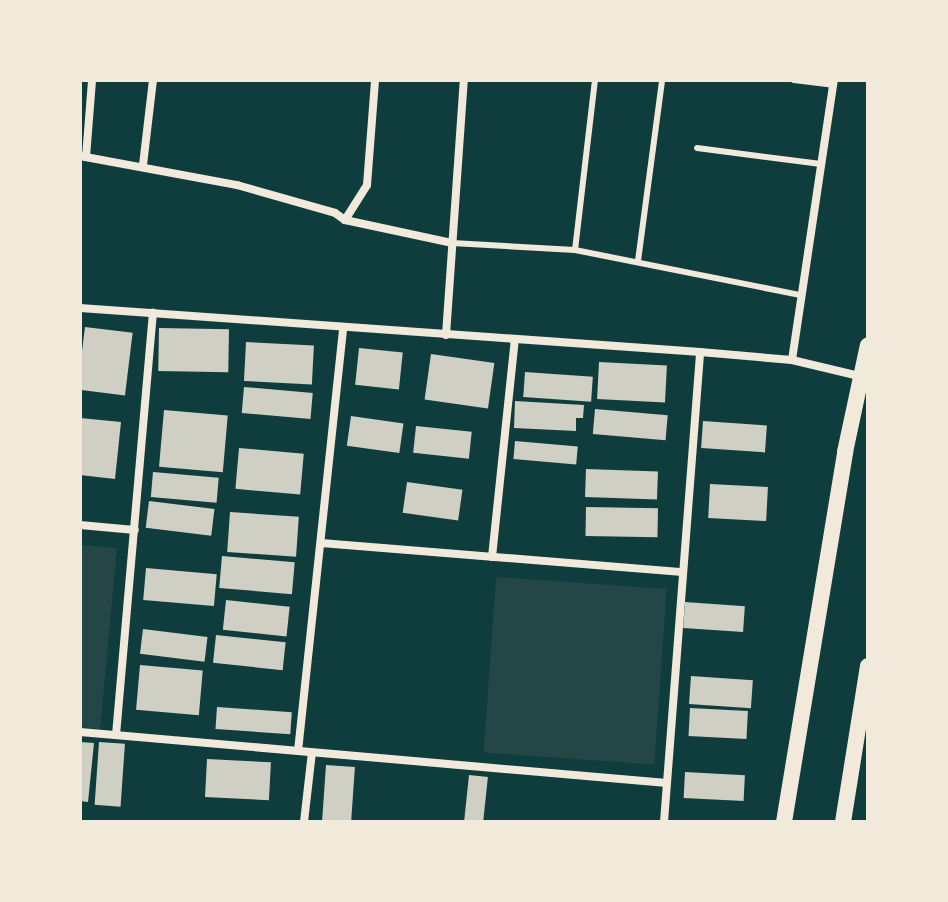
<!DOCTYPE html>
<style>
body{margin:0}
#map{position:relative;width:948px;height:902px;overflow:hidden;background:#0f3d3e;font-family:"Libre Baskerville",serif}
div>[style]{position:absolute}
[style*='--x']{left:calc(var(--x)*1px);top:calc(var(--y)*1px);width:calc(var(--w)*1px);rotate:calc(var(--a)*1deg)}
.green>*{inset:0;background:#244646;transform-origin:0 0}
.building>*{inset:0;background:#cfcfc3;transform-origin:0 0}
.service>*{height:6px;margin:-3px;padding:0 3px;transform-origin:3px;border-radius:3px;background:#f1e9da}
.minor>*{height:8px;margin:-4px;padding:0 4px;transform-origin:4px;border-radius:4px;background:#f1e9da}
.secondary>*{height:16px;margin:-8px;padding:0 8px;transform-origin:8px;border-radius:8px;background:#f1e9da}
span{translate:-50% -50%;white-space:nowrap;text-align:center;line-height:1.15;-webkit-text-stroke:6px #f1e9da;paint-order:stroke}
.frame{position:absolute;inset:0;border:82px solid #f1e9da;pointer-events:none}
</style>
<div id="map">
<div class="green">
<div style="clip-path:polygon(80px 545px,117px 548px,100px 729px,80px 727px)"></div>
<div style="left:496px;top:577px;width:171px;height:176px;rotate:4deg"></div>
</div>
<div class="building">
<div style="left:85px;top:327px;width:48px;height:63px;rotate:7deg"></div>
<div style="left:159px;top:328px;width:70px;height:43px;rotate:1deg"></div>
<div style="left:246px;top:342px;width:68px;height:39px;rotate:3deg"></div>
<div style="left:359px;top:348px;width:44px;height:37px;rotate:6deg"></div>
<div style="left:431px;top:354px;width:64px;height:46px;rotate:8deg"></div>
<div style="left:599px;top:362px;width:68px;height:37px;rotate:3deg"></div>
<div style="left:525px;top:372px;width:68px;height:25px;rotate:4deg"></div>
<div style="left:244px;top:387px;width:69px;height:26px;rotate:5deg"></div>
<div style="clip-path:polygon(515px 401px,584px 405px,583px 418px,576px 418px,576px 431px,514px 428px)"></div>
<div style="left:595px;top:409px;width:73px;height:25px;rotate:5deg"></div>
<div style="left:164px;top:410px;width:64px;height:57px;rotate:5deg"></div>
<div style="left:351px;top:416px;width:53px;height:30px;rotate:8deg"></div>
<div style="clip-path:polygon(80px 418px,121px 422px,115px 479px,80px 475px)"></div>
<div style="left:703px;top:421px;width:64px;height:27px;rotate:4deg"></div>
<div style="left:416px;top:426px;width:56px;height:27px;rotate:6deg"></div>
<div style="left:515px;top:441px;width:63px;height:18px;rotate:5deg"></div>
<div style="left:239px;top:448px;width:65px;height:41px;rotate:5deg"></div>
<div style="left:586px;top:469px;width:72px;height:28px;rotate:2deg"></div>
<div style="left:153px;top:472px;width:66px;height:25px;rotate:5deg"></div>
<div style="left:407px;top:482px;width:56px;height:31px;rotate:8deg"></div>
<div style="left:710px;top:484px;width:58px;height:34px;rotate:3deg"></div>
<div style="left:149px;top:501px;width:66px;height:27px;rotate:7deg"></div>
<div style="left:586px;top:507px;width:72px;height:29px;rotate:1deg"></div>
<div style="left:230px;top:512px;width:69px;height:40px;rotate:4deg"></div>
<div style="left:222px;top:556px;width:73px;height:32px;rotate:5deg"></div>
<div style="left:146px;top:568px;width:71px;height:32px;rotate:5deg"></div>
<div style="left:226px;top:600px;width:64px;height:30px;rotate:6deg"></div>
<div style="left:685px;top:602px;width:60px;height:26px;rotate:4deg"></div>
<div style="left:143px;top:629px;width:65px;height:25px;rotate:7deg"></div>
<div style="left:216px;top:635px;width:70px;height:28px;rotate:6deg"></div>
<div style="left:140px;top:665px;width:63px;height:45px;rotate:5deg"></div>
<div style="left:691px;top:676px;width:62px;height:28px;rotate:4deg"></div>
<div style="left:217px;top:707px;width:75px;height:22px;rotate:4deg"></div>
<div style="left:690px;top:708px;width:58px;height:28px;rotate:3deg"></div>
<div style="clip-path:polygon(80px 742px,94px 743px,88px 802px,80px 801px)"></div>
<div style="left:99px;top:742px;width:26px;height:63px;rotate:4deg"></div>
<div style="left:207px;top:759px;width:64px;height:38px;rotate:3deg"></div>
<div style="left:326px;top:765px;width:29px;height:57px;rotate:4deg"></div>
<div style="left:685px;top:772px;width:60px;height:26px;rotate:3deg"></div>
<div style="left:469px;top:775px;width:19px;height:47px;rotate:6deg"></div>
</div>
<div class="service">
<div style="--x:794;--y:80;--w:39;--a:7"></div>
<div style="--x:697;--y:148;--w:125;--a:7.4"></div>
<div style="--x:452;--y:243;--w:123;--a:3.3"></div>
<div style="--x:575;--y:250;--w:230;--a:11.3"></div>
<div style="--x:575;--y:250;--w:171;--a:-83.3"></div>
<div style="--x:638;--y:261;--w:183;--a:-82.4"></div>
</div>
<div class="minor">
<div style="--x:80;--y:156;--w:160;--a:10.5"></div>
<div style="--x:237;--y:185;--w:102;--a:15.9"></div>
<div style="--x:335;--y:213;--w:12;--a:35"></div>
<div style="--x:345;--y:220;--w:109;--a:12.1"></div>
<div style="--x:86;--y:157;--w:77;--a:-85.5"></div>
<div style="--x:143;--y:165;--w:86;--a:-83.3"></div>
<div style="--x:345;--y:220;--w:41;--a:-57.8"></div>
<div style="--x:367;--y:185;--w:105;--a:-85.6"></div>
<div style="--x:80;--y:308;--w:622;--a:4.06"></div>
<div style="--x:700;--y:352;--w:92;--a:5"></div>
<div style="--x:792;--y:360;--w:69;--a:13.4"></div>
<div style="--x:446;--y:335;--w:256;--a:-86"></div>
<div style="--x:792;--y:360;--w:283;--a:-81.5"></div>
<div style="--x:80;--y:525;--w:55;--a:5.2"></div>
<div style="--x:321;--y:543;--w:363;--a:4.6"></div>
<div style="--x:492;--y:557;--w:219;--a:-84"></div>
<div style="--x:80;--y:732;--w:589;--a:4.97"></div>
<div style="--x:116;--y:735;--w:424;--a:-85"></div>
<div style="--x:298;--y:751;--w:425;--a:-83.9"></div>
<div style="--x:304;--y:822;--w:70;--a:-83.5"></div>
<div style="--x:664;--y:822;--w:471;--a:-85.6"></div>
</div>
<div class="secondary">
<div style="--x:784;--y:822;--w:375;--a:-80.6"></div>
<div style="--x:845;--y:452;--w:109;--a:-77.9"></div>
<div style="--x:843;--y:822;--w:158;--a:-80.9"></div>
</div>
<div class="frame"></div>
</div>
